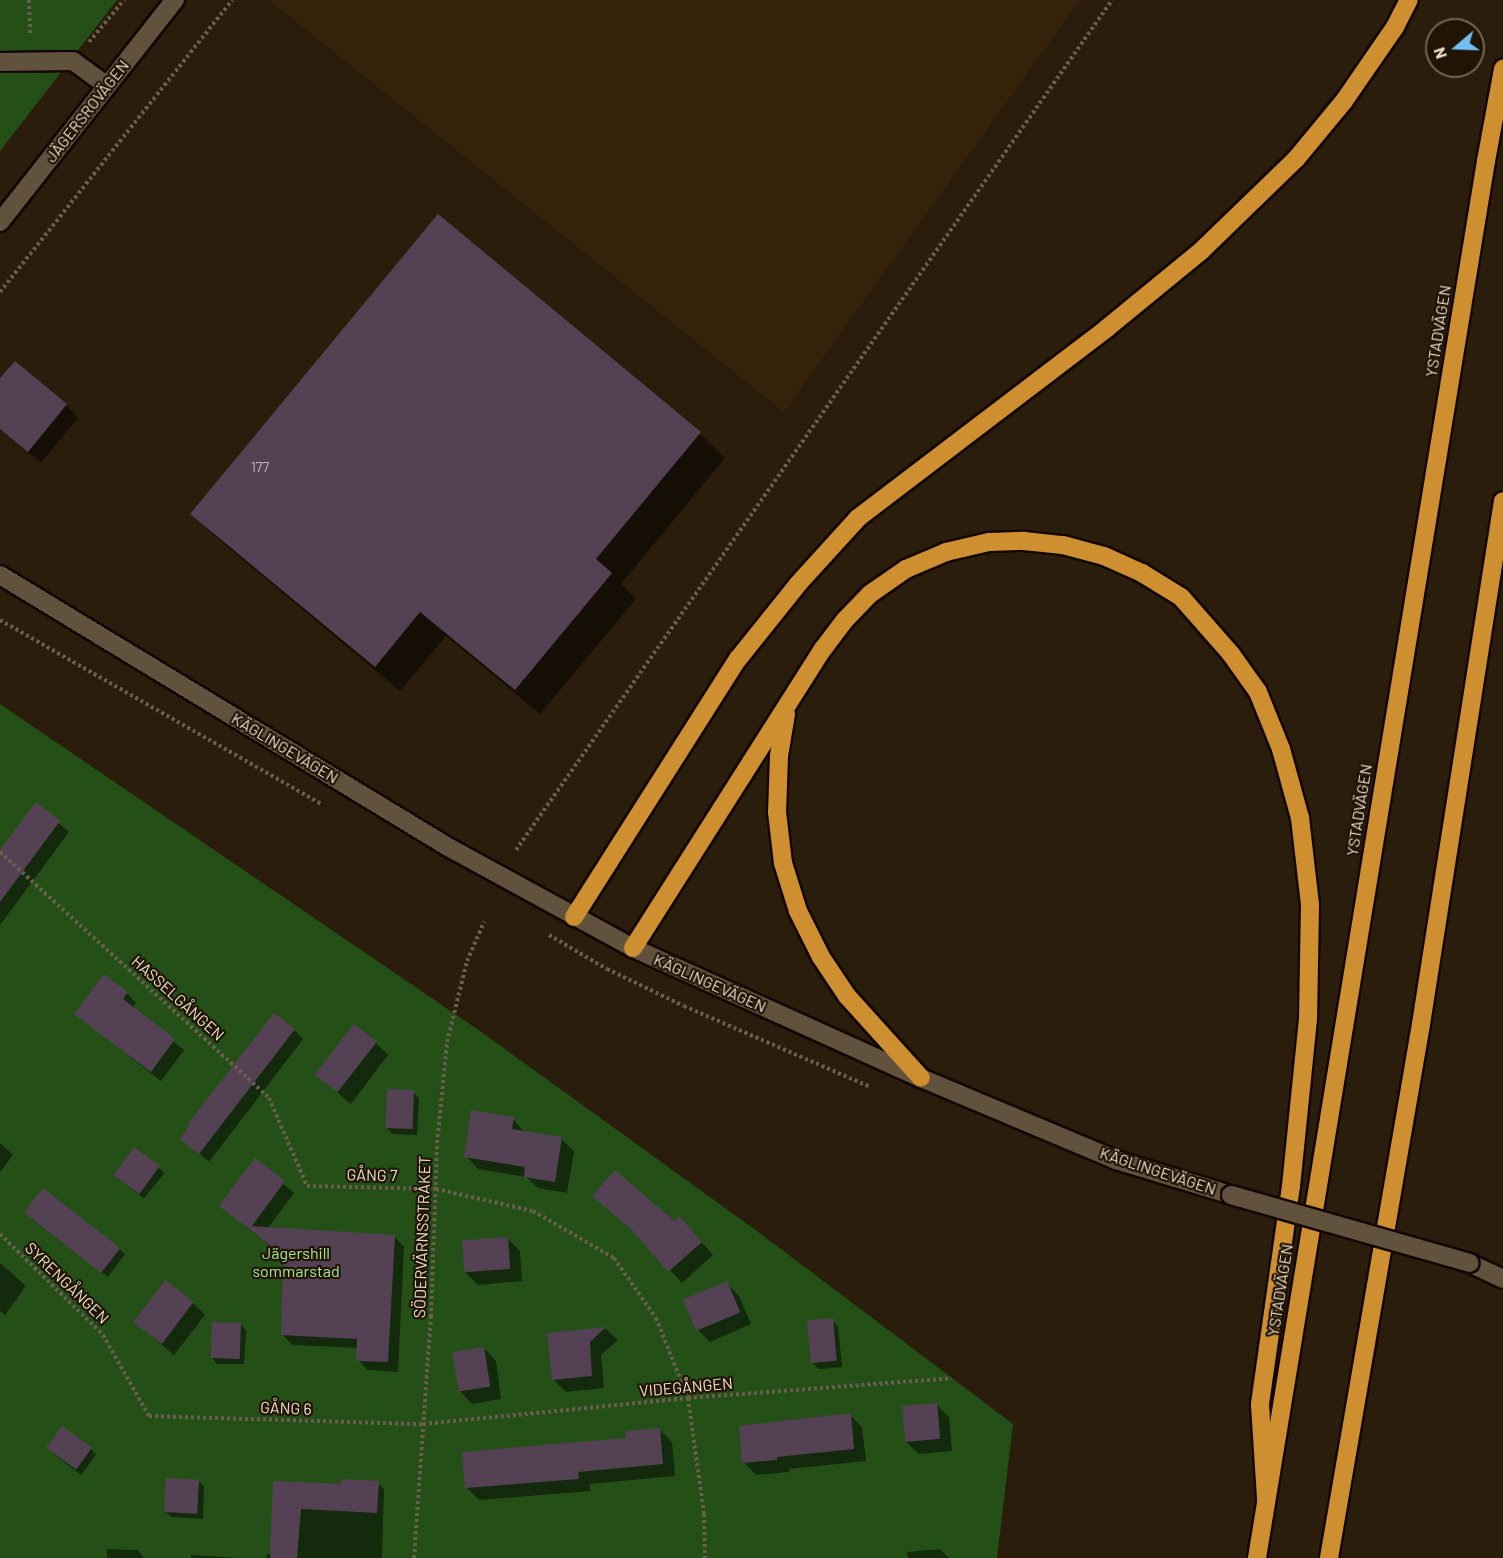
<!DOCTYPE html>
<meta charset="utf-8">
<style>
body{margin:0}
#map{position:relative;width:1503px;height:1558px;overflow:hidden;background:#2a1d0b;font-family:Barlow,sans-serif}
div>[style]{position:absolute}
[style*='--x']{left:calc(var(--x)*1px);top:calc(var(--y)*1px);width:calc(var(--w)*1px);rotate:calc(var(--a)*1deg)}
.built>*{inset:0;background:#34220a}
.green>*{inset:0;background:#245018}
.shadow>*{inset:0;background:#0007;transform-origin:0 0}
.building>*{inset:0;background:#544254;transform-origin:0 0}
.path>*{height:4px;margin-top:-2px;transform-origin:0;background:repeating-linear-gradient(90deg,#6a5e4e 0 3px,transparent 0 6px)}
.roads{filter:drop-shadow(2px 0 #130700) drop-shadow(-2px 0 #130700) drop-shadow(0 2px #130700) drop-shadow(0 -2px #130700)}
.lane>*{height:18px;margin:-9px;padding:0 9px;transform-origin:9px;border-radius:9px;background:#61523e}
.secondary>*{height:18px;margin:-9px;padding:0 9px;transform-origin:9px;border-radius:9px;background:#61523e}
.highway>*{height:18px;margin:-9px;padding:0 9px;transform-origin:9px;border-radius:9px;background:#ce8f31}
.bridges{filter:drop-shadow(2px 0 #130700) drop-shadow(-2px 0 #130700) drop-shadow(0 2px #130700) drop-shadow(0 -2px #130700)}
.secondary-bridge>*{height:18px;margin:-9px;padding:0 9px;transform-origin:9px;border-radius:9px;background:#61523e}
span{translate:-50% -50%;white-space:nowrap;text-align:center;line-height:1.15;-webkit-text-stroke:4.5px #211403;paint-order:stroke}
.number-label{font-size:14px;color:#c4b8b5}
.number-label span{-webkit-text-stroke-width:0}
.street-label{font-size:16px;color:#eae0d5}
.park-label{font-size:16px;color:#a4e992}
.north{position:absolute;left:1425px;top:18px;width:60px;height:60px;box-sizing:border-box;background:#211403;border:2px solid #716657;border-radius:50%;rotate:251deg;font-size:16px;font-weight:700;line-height:24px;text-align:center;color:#eae0d5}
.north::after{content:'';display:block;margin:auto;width:21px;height:27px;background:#74c0f6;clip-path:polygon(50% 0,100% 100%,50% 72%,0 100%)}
</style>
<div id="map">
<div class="built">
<div style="clip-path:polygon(269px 0,1080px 0,784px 412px)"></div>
</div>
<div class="green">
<div style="clip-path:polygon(0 0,117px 0,0 151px)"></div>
<div style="clip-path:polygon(0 704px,480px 1031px,761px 1234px,1013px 1424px,997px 1558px,0 1558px)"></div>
</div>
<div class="shadow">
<div style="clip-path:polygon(438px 216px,700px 434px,725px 458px,621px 584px,636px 599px,540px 714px,446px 636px,400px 691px,217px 538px,192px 514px)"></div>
<div style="clip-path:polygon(0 381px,66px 405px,78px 418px,41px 463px,0 429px)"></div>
<div style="clip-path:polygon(36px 804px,69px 832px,0 925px,0 856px)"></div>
<div style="clip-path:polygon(127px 993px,136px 1003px,132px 1008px,184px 1050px,161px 1081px,76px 1014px)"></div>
<div style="clip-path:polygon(294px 1030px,303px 1039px,209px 1162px,182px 1139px)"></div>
<div style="clip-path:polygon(376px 1043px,388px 1055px,351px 1104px,317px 1075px)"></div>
<div style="clip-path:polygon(413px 1092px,419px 1098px,417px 1135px,393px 1134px,387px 1128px)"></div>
<div style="clip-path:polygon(513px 1119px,525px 1133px,561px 1139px,574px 1151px,567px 1193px,538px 1188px,526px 1177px,478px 1169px,466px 1156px)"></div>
<div style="clip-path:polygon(0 1143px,13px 1155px,0 1172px)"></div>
<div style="left:135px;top:1149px;width:38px;height:33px;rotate:39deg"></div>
<div style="clip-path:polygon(255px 1160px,294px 1193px,268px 1228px,394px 1236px,404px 1247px,398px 1372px,368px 1370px,358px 1360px,358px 1348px,292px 1345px,282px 1334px,285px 1264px,280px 1259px,280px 1254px,221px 1206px)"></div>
<div style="clip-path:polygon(607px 1208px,674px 1223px,692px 1231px,713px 1255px,682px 1283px,639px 1236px)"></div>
<div style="clip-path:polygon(32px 1219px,119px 1249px,125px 1254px,108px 1277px)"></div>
<div style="clip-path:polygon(507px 1238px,520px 1251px,522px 1281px,478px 1285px,465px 1272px)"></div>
<div style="clip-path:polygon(0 1263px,26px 1286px,5px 1315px,0 1311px)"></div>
<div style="clip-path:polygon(727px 1283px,739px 1296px,751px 1324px,710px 1342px,698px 1330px)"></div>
<div style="clip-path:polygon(193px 1303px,205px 1315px,174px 1355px,135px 1322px)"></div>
<div style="clip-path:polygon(832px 1320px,838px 1326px,842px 1367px,819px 1369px,813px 1364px)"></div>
<div style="clip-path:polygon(240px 1324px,246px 1330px,244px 1364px,217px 1364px,212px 1358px)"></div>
<div style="clip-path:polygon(606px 1329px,618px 1340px,601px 1355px,604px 1388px,566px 1392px,553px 1379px,549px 1334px)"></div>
<div style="clip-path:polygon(484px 1348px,496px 1361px,501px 1399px,472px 1404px,460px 1391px)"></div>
<div style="clip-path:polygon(936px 1404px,949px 1417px,952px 1451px,919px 1454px,906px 1442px)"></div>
<div style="clip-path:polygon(850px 1415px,862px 1427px,866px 1461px,789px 1469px,789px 1472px,756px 1475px,744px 1462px)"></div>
<div style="clip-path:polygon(659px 1429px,672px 1442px,675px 1476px,590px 1484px,590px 1491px,479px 1500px,467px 1488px)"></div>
<div style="clip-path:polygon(91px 1449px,96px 1455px,81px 1475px,54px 1454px)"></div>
<div style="clip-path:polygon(199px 1481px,204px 1487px,203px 1519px,172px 1517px,166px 1512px)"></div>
<div style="clip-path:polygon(275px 1482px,343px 1486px,378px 1483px,384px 1489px,382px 1558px,266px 1558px,267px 1554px,272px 1554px)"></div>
<div style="clip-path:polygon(107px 1549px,138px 1550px,144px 1558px,107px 1558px)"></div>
<div style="clip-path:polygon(940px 1549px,949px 1558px,908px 1558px,907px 1552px)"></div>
<div style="clip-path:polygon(191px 1555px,241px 1558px,191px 1558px)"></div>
</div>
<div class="building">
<div style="clip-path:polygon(438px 214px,701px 432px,596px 559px,612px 573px,515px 690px,420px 612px,375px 667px,190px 514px)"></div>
<div style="clip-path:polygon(15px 361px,67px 404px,28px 452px,0 429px,0 378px)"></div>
<div style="clip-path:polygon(36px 802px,60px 821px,0 902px,0 850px)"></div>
<div style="clip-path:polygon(104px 974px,128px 992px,123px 999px,175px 1039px,151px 1072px,74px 1014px)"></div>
<div style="clip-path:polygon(274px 1013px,295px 1029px,199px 1154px,180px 1139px,189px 1126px,187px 1125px)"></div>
<div style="left:354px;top:1024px;width:29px;height:64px;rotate:38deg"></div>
<div style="left:387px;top:1089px;width:27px;height:39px;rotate:2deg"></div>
<div style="clip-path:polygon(471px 1110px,514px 1117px,512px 1129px,562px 1137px,555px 1182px,524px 1177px,525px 1167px,464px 1157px)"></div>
<div style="left:134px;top:1147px;width:32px;height:35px;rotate:36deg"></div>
<div style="clip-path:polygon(255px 1158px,285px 1181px,252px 1226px,395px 1235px,388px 1362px,356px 1361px,357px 1339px,281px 1335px,283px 1260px,279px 1260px,279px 1252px,219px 1206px)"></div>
<div style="clip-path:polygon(615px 1170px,674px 1221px,679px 1216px,702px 1242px,668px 1272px,632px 1230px,592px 1196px)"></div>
<div style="left:43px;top:1188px;width:98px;height:31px;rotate:38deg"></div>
<div style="left:508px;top:1237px;width:32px;height:46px;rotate:86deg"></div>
<div style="left:165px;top:1280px;width:36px;height:53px;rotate:37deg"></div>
<div style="left:727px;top:1281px;width:34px;height:48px;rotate:67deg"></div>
<div style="left:833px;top:1318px;width:43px;height:26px;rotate:85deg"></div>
<div style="left:212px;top:1322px;width:29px;height:36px;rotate:2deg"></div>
<div style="clip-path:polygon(606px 1327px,590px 1342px,592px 1376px,552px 1380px,547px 1333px)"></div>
<div style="left:484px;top:1347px;width:40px;height:32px;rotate:81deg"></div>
<div style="left:937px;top:1403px;width:36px;height:35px;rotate:85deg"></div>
<div style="clip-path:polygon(851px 1413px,854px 1449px,777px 1457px,777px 1460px,742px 1463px,739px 1426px)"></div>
<div style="left:62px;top:1426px;width:37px;height:27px;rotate:36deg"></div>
<div style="clip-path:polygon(660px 1428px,663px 1464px,578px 1472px,579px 1479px,465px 1488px,462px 1452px,626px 1438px,625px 1431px)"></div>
<div style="left:166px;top:1478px;width:33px;height:34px;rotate:3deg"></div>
<div style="clip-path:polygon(342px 1479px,379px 1481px,377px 1513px,301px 1509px,297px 1558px,270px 1558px,273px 1481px,341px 1484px)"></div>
</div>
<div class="path">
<div style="--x:29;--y:0;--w:36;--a:88"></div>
<div style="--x:89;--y:42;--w:55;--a:-50.2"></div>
<div style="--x:0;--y:292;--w:373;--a:-51.5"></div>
<div style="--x:0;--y:620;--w:370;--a:29.8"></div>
<div style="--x:516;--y:850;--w:1038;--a:-54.96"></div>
<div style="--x:0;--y:852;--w:365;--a:42.4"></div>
<div style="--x:269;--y:1098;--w:96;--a:66.6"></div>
<div style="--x:307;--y:1186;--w:129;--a:1.3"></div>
<div style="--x:436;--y:1189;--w:99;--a:12.8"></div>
<div style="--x:533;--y:1211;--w:94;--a:30.1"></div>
<div style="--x:614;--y:1258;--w:73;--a:55"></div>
<div style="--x:656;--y:1318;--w:86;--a:68.2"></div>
<div style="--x:688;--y:1398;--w:117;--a:82.1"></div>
<div style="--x:704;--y:1514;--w:44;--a:88.7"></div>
<div style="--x:549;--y:935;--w:67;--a:30.4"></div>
<div style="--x:607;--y:969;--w:85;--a:25.7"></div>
<div style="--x:684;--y:1006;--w:203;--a:23.5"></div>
<div style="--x:0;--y:1234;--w:144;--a:44.4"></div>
<div style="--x:103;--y:1335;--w:93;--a:60.4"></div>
<div style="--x:149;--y:1416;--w:274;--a:1.7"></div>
<div style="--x:423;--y:1424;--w:266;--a:-5.6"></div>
<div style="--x:688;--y:1398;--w:264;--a:-4.3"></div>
<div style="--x:414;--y:1558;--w:242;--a:-86"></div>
<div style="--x:431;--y:1317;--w:174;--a:-88"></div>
<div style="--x:437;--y:1143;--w:101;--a:-84.3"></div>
<div style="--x:447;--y:1042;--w:83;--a:-76.1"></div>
<div style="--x:467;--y:961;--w:43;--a:-66.4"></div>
</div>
<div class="roads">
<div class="lane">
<div style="--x:0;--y:62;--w:73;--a:-0.8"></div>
<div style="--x:73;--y:61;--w:42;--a:36.3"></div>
</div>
<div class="secondary">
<div style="--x:0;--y:222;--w:283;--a:-51.8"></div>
<div style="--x:0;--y:575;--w:524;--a:31.26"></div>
<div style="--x:448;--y:847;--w:211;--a:28.6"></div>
<div style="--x:633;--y:948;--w:316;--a:24.3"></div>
<div style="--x:921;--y:1078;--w:212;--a:22.8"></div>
<div style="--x:1116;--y:1160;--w:120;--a:16.9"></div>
<div style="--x:1469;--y:1263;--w:38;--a:25"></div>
</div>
<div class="highway">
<div style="--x:786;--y:714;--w:43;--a:99.5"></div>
<div style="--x:779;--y:756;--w:56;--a:92"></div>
<div style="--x:777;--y:812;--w:51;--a:83.3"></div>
<div style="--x:783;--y:863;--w:50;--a:72.6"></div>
<div style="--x:798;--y:911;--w:51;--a:63.4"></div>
<div style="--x:821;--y:957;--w:47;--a:56.3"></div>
<div style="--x:847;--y:996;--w:110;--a:47.9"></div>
<div style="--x:574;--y:917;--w:306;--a:-57.6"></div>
<div style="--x:738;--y:659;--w:96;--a:-51.3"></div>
<div style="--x:798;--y:584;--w:89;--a:-47.7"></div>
<div style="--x:858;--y:518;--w:313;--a:-37.3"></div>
<div style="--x:1107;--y:328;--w:122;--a:-39.3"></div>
<div style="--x:1201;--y:251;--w:132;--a:-44.1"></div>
<div style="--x:1296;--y:159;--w:75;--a:-50.4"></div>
<div style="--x:1344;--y:101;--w:90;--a:-55.4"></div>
<div style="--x:1395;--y:27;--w:30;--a:-63"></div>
<div style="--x:633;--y:948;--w:354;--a:-57.6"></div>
<div style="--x:823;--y:649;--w:36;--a:-53"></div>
<div style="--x:845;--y:620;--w:36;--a:-46"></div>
<div style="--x:870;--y:594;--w:44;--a:-34.8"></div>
<div style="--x:906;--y:569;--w:43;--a:-23"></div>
<div style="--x:946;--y:552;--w:44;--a:-13.1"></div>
<div style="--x:989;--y:542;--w:35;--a:-2"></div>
<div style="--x:1024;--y:541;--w:39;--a:6"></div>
<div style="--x:1063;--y:545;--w:42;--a:15"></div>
<div style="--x:1104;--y:556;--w:42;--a:24.1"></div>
<div style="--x:1142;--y:573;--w:46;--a:31.6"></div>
<div style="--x:1181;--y:597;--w:76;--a:48.7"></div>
<div style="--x:1231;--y:654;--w:47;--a:54.6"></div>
<div style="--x:1258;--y:692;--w:61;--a:68"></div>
<div style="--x:1281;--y:749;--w:72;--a:74.6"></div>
<div style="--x:1300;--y:818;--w:88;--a:83.4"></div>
<div style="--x:1310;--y:905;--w:114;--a:91"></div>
<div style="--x:1308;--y:1019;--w:168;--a:95.8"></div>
<div style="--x:1291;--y:1186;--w:221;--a:98.1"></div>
<div style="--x:1260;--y:1405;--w:94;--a:86.3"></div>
<div style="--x:1257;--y:1558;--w:1416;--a:-80.69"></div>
<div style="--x:1486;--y:161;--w:94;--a:-79.5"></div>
<div style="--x:1329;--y:1558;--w:542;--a:-80.22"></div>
<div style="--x:1421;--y:1024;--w:529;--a:-81.09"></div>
</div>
</div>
<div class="bridges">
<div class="secondary-bridge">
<div style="--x:1231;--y:1195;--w:248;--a:15.9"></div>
</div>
</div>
<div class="number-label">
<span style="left:260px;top:467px">177</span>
</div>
<div class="street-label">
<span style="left:87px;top:111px;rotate:-52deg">JÄGERSROVÄGEN</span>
<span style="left:1438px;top:331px;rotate:-81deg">YSTADVÄGEN</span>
<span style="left:285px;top:748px;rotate:31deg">KÄGLINGEVÄGEN</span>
<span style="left:1359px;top:810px;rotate:-81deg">YSTADVÄGEN</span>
<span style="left:710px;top:983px;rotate:24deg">KÄGLINGEVÄGEN</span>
<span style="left:178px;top:998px;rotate:42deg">HASSELGÅNGEN</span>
<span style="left:1158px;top:1171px;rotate:18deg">KÄGLINGEVÄGEN</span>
<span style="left:372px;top:1175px;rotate:1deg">GÅNG 7</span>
<span style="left:422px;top:1237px;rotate:-88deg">SÖDERVÄRNSSTRÅKET</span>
<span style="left:67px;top:1283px;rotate:44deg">SYRENGÅNGEN</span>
<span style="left:1280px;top:1290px;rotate:-81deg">YSTADVÄGEN</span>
<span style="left:686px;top:1387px;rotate:-5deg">VIDEGÅNGEN</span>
<span style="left:286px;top:1408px;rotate:2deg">GÅNG 6</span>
</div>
<div class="park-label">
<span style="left:296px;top:1262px">Jägershill<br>sommarstad</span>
</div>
<div class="north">N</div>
</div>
